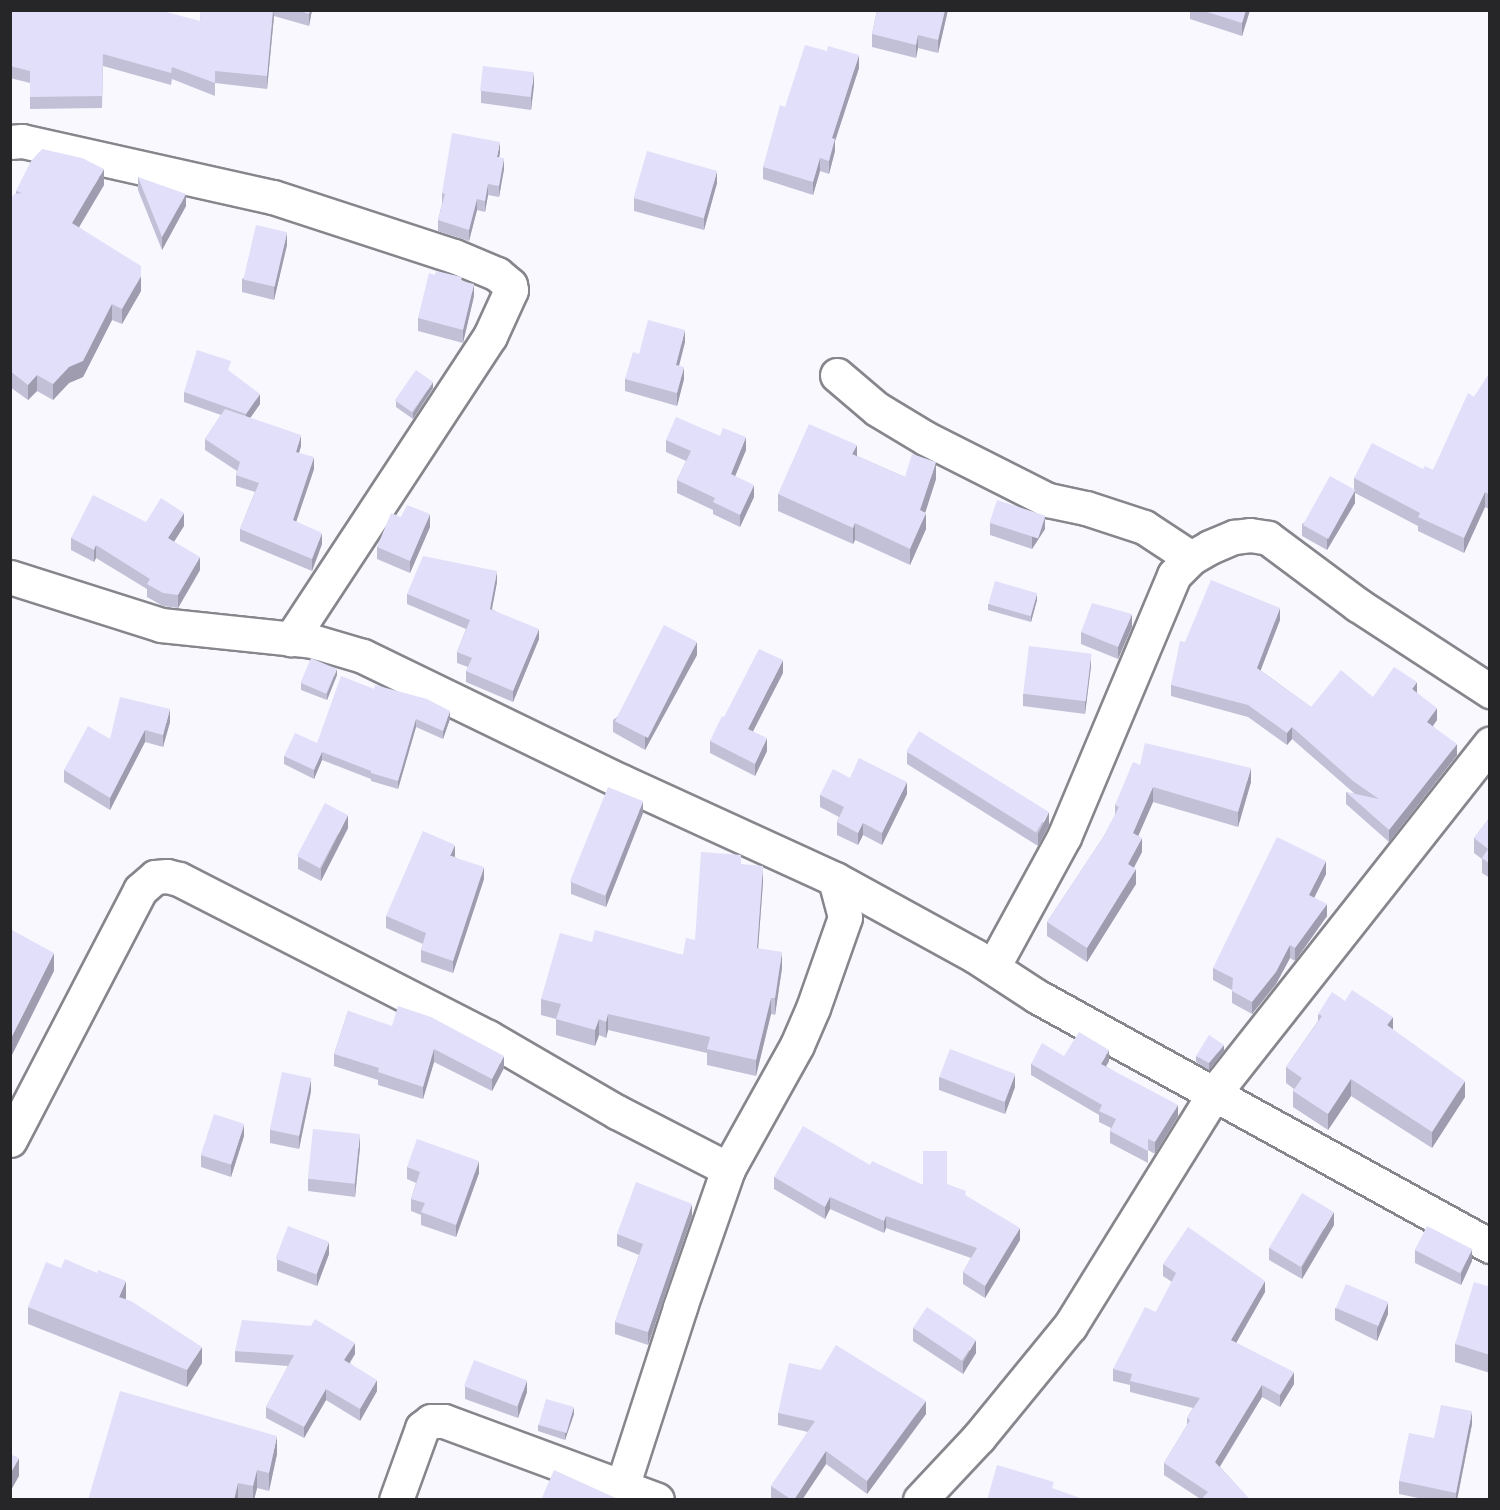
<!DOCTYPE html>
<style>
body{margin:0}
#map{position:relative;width:1500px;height:1510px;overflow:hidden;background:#f9f8ff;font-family:"Exo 2",sans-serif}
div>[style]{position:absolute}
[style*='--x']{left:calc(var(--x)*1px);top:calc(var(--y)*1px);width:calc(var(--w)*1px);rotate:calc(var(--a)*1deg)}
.roads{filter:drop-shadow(2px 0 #86868d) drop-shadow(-2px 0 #86868d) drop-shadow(0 2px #86868d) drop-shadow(0 -2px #86868d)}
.minor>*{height:33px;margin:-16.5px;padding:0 16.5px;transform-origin:16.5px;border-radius:16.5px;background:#fff}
.wall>*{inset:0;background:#c2c0d6}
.shaded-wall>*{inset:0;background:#9e9cae}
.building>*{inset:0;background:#e1dff9;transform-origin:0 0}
span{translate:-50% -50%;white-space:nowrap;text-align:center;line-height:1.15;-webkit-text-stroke:4.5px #f9f8ff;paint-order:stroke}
.frame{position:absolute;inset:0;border:12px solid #262629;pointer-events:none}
</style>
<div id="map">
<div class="roads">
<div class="minor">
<div style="--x:10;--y:142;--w:12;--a:-5"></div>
<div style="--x:22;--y:141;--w:257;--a:12.6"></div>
<div style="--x:273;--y:197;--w:190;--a:18.1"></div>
<div style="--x:454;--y:256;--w:47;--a:22.7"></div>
<div style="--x:497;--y:274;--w:17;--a:40"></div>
<div style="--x:510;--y:285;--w:5;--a:79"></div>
<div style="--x:511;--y:290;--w:51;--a:114.5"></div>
<div style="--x:490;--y:336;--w:363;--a:123.3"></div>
<div style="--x:837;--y:375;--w:52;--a:40.4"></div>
<div style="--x:877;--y:409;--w:56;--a:31.1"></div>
<div style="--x:925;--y:438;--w:138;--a:26.8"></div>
<div style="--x:1048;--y:500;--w:39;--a:12"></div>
<div style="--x:1086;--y:508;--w:61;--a:18.1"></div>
<div style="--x:1144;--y:527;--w:56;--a:33.4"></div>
<div style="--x:10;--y:577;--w:158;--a:17.6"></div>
<div style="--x:161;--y:625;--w:152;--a:6"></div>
<div style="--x:312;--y:641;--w:53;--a:16.4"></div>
<div style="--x:363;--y:656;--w:287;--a:25.9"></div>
<div style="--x:621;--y:781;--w:235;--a:24.6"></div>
<div style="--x:835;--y:879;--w:160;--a:28.8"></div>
<div style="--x:975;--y:956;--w:75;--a:33.1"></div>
<div style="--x:1038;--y:997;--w:516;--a:28.85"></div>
<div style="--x:993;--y:967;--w:148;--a:-61.4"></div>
<div style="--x:1064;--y:837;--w:284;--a:-67.2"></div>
<div style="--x:1174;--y:575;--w:24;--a:-45"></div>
<div style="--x:1191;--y:558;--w:22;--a:-30"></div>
<div style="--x:1210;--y:547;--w:26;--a:-23"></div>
<div style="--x:1234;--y:537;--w:16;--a:-7"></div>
<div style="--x:1250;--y:535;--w:18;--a:9"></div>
<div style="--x:1268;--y:538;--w:112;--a:36.7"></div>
<div style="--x:1358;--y:605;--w:158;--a:33.1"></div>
<div style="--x:10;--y:1140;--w:282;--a:-62.5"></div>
<div style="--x:140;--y:890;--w:20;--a:-41"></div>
<div style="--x:155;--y:877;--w:12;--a:-5"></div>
<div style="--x:167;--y:876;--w:12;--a:14"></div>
<div style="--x:179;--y:879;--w:347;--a:27.1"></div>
<div style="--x:488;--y:1037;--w:149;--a:30.2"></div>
<div style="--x:617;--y:1112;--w:125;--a:27.2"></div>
<div style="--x:728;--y:1169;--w:142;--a:-60.9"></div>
<div style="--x:797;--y:1045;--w:40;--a:-66.6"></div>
<div style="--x:813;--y:1008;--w:96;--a:-70.6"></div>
<div style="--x:845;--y:917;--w:39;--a:-105"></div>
<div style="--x:622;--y:1487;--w:189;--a:-72.1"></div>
<div style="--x:680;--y:1307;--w:146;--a:-70.8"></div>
<div style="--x:396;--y:1500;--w:77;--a:-70.1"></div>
<div style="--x:422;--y:1428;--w:11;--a:-38"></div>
<div style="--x:431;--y:1421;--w:13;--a:0"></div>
<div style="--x:444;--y:1421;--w:227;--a:20.3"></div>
<div style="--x:920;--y:1500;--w:86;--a:-46.9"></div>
<div style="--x:979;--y:1437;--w:144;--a:-50.7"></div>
<div style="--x:1070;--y:1326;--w:275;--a:-58.2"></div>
<div style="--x:1215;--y:1092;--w:444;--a:-51.7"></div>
</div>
</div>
<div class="wall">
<div style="clip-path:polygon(10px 10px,200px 21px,201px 10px,312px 10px,309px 26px,274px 16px,267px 89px,215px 83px,215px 96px,172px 79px,171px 85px,103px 66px,102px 108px,30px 109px,30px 83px,10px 78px)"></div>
<div style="clip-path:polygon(877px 10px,948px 10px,938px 53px,918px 48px,916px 58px,872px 47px,872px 34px)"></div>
<div style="clip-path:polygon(1190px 10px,1250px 10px,1242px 36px,1190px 19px)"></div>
<div style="clip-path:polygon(859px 68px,835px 141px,835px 151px,829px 174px,820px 171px,813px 195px,763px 179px,763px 167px,785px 107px)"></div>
<div style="clip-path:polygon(534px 85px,531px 110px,481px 103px,481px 91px)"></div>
<div style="clip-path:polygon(500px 153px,499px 157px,504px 169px,499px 197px,488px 195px,485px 212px,477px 210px,469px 241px,438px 231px,438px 220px,442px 204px,442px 193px)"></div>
<div style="clip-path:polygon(138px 177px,186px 206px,162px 250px,138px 190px)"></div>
<div style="clip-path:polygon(717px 183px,704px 230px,634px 211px,634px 198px)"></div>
<div style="clip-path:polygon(104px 185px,79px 227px,141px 291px,122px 324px,112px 320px,83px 377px,69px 383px,53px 400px,37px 391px,28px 400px,10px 387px,10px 201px,16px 194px,16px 191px)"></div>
<div style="clip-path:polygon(287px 245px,274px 300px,242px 292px,242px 279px)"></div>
<div style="clip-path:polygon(462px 281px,474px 296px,463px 343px,418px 331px,418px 318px)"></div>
<div style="clip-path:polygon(685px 342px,679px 366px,684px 379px,677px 406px,625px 391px,625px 379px,639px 354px)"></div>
<div style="clip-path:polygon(230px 372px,260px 404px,250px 418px,301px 446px,299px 453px,314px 469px,296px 522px,322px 544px,312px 571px,240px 541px,240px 529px,255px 492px,236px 486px,236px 475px,237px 471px,205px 450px,205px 439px,221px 415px,184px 402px,184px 392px)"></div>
<div style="clip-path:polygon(1490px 376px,1490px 510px,1485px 507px,1464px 553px,1418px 531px,1418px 526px,1355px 493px,1355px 503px,1327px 550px,1302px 536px,1302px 524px,1354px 490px,1354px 478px,1423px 469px,1433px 470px,1474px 397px)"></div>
<div style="clip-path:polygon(433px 388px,413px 419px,396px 407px,396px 401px)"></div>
<div style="clip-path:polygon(666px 440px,746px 450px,735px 476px,754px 497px,740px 527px,713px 514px,713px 510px,677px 493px,677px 480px,686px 461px,666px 452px)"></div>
<div style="clip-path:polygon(857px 456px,905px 477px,936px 479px,925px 512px,926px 529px,910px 565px,855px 540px,853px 544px,778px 511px,778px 494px)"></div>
<div style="clip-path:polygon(401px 517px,430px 527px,410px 573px,377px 559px,377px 547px)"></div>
<div style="clip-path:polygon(146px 522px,184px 526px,174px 542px,200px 570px,178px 608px,163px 606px,147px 597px,147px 589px,96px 558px,94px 562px,71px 550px,71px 538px)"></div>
<div style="clip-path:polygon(990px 523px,1045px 529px,1032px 549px,990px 535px)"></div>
<div style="clip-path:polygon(497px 582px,492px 609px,539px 639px,513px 702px,466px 682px,466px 671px,468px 667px,457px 663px,457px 652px,466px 629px,407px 604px,407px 594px)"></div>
<div style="clip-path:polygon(1037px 600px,1031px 622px,988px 610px,988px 604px)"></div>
<div style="clip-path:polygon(1280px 620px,1260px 670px,1311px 707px,1373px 697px,1417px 693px,1437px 720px,1433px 726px,1457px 755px,1389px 842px,1346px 804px,1346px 792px,1355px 794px,1292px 739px,1287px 745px,1248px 717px,1171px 696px,1171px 685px,1185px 642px)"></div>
<div style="clip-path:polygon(1132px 627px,1118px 659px,1081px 644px,1081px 632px)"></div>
<div style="clip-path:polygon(697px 655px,645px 750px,613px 732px,613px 720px)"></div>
<div style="clip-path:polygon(1091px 666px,1085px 714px,1023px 706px,1023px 694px)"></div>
<div style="clip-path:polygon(783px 673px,753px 731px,767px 751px,755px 776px,710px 753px,710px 741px)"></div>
<div style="clip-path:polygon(337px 675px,327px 700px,301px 690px,301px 683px)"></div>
<div style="clip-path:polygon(374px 689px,450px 719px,443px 739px,416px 727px,398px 789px,371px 781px,371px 779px,322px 760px,314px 779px,284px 764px,284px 756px,317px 743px)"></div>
<div style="clip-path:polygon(170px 722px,163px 747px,145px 742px,110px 810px,64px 782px,64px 770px,110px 739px)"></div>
<div style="clip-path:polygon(907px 752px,1049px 825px,1038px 846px,907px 764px)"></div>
<div style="clip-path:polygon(1140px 765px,1251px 782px,1238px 827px,1153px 802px,1138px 836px,1142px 852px,1134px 868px,1136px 884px,1087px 962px,1047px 936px,1047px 922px,1104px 836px,1115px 815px,1115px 805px)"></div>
<div style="clip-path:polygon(850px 778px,907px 794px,882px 845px,863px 835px,858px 845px,837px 835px,837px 822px,839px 817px,820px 807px,820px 795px)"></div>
<div style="clip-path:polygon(643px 813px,606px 907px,571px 894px,571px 882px)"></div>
<div style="clip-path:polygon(1490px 817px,1490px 878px,1482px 873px,1482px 859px,1474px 853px,1474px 838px)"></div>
<div style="clip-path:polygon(348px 828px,321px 881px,298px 869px,298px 857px)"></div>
<div style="clip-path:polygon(455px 857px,484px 879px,453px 973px,421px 962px,421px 950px,423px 944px,386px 928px,386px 916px)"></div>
<div style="clip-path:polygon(741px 864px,763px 882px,758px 948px,782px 968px,775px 1015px,771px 1014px,756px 1076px,707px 1065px,707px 1053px,608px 1030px,606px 1038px,599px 1035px,595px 1046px,556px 1035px,556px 1019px,541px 1015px,541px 999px,592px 942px,683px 955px,695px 940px)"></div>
<div style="clip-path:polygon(1326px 874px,1314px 898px,1327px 916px,1295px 961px,1290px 958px,1276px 984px,1252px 1014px,1232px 1003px,1232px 990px,1213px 980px,1213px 968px)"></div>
<div style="clip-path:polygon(348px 1011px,504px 1068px,492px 1091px,434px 1062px,423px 1099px,378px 1085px,378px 1080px,334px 1066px,334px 1054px)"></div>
<div style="clip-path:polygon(1318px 1014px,1393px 1030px,1465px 1097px,1432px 1148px,1351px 1096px,1328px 1130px,1293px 1107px,1293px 1091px,1294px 1089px,1286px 1083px,1286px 1067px,1318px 1021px)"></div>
<div style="clip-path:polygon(1224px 1051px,1209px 1070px,1196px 1062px,1196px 1056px)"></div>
<div style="clip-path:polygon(1064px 1056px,1109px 1061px,1106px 1066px,1178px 1116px,1155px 1154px,1148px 1150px,1148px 1163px,1110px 1143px,1110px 1131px,1111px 1128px,1099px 1122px,1099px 1115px,1031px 1075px,1031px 1064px)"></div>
<div style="clip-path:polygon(939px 1077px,1015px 1087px,1005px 1114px,939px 1090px)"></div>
<div style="clip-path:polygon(311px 1091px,299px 1149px,270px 1143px,270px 1130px)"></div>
<div style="clip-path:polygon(244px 1136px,231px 1177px,201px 1167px,201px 1155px)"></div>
<div style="clip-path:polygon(360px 1147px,355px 1197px,308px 1191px,308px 1179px)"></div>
<div style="clip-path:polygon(870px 1165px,923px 1185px,947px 1184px,966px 1196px,1020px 1240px,985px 1298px,963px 1284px,963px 1272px,971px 1258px,886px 1228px,884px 1233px,830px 1209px,825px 1219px,774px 1189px,774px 1177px)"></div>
<div style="clip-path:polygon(407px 1167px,479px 1173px,456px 1237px,421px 1225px,421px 1215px,411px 1211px,411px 1199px,416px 1183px,407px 1179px)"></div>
<div style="clip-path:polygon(692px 1216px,648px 1345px,615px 1334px,615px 1322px,639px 1255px,617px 1246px,617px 1234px)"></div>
<div style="clip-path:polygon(1334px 1225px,1302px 1279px,1269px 1260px,1269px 1248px)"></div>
<div style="clip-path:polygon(1415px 1250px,1472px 1261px,1461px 1285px,1415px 1263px)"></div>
<div style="clip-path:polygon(329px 1254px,317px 1286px,277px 1271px,277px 1259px)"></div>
<div style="clip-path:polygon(1163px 1264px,1265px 1292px,1236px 1343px,1294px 1384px,1280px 1407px,1262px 1397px,1220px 1467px,1250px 1500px,1202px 1500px,1164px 1475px,1164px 1463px,1187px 1425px,1187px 1418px,1193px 1408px,1130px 1392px,1130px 1385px,1113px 1381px,1113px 1369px,1156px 1312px,1172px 1282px,1163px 1276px)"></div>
<div style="clip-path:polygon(1490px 1287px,1490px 1373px,1455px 1362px,1455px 1344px)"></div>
<div style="clip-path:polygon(126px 1298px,125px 1299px,202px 1363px,187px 1387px,28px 1324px,28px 1307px)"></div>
<div style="clip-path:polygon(1335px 1308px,1388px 1314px,1377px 1341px,1335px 1320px)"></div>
<div style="clip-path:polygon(913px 1328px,976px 1353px,963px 1374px,913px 1341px)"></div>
<div style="clip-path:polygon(235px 1351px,355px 1354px,350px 1363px,377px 1391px,360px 1421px,326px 1400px,304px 1438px,266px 1418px,266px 1407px,288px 1366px,235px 1362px)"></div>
<div style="clip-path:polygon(465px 1386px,527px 1392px,518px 1418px,465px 1399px)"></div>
<div style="clip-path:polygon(778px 1413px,926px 1414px,867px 1494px,826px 1464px,802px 1500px,773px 1500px,771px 1498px,771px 1486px,808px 1432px,778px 1425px)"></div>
<div style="clip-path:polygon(574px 1414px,565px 1440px,538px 1431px,538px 1425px)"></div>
<div style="clip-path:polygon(1472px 1424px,1457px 1500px,1428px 1500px,1399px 1494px,1399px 1481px,1434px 1438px)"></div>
<div style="clip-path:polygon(277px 1454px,269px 1491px,257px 1488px,254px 1500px,88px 1500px)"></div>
</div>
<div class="shaded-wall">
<div style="clip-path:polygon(273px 10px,274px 16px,267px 89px,267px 76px)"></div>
<div style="clip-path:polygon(310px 10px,312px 10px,309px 26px,309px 14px)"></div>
<div style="clip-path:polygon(945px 10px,948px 10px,938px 53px,938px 40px)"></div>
<div style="clip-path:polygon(1246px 10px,1250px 10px,1242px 36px,1242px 23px)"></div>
<div style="clip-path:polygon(918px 35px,918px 48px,916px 58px,916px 45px)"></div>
<div style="clip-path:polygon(859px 55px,859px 68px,835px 141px,835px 151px,829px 174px,829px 161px,832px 138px)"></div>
<div style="clip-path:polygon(534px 72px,534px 85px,531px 110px,531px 97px)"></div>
<div style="clip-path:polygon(500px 142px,500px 153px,497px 168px,497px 157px)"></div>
<div style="clip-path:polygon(504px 158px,504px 169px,499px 197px,499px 186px)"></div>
<div style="clip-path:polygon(820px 158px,820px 171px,813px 195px,813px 182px)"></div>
<div style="clip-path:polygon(104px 169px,104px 185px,72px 239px,72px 223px)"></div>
<div style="clip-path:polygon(717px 171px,717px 183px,704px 230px,704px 218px)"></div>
<div style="clip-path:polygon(488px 184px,488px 195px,485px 212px,485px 201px)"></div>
<div style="clip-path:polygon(186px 194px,186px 206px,162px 250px,162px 237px)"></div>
<div style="clip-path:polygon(477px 199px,477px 210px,469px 241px,469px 230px)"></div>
<div style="clip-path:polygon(287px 232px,287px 245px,274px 300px,274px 288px)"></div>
<div style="clip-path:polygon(141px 276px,141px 291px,122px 324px,122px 309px)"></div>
<div style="clip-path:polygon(474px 284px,474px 296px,463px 343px,463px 330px)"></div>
<div style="clip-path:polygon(112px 304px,112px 320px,83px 377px,69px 383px,53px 400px,53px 384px,69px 367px)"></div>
<div style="clip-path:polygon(685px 330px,685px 342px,676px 377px,676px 365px)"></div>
<div style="clip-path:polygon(684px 367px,684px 379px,677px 406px,677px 393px)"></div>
<div style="clip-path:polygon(37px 375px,37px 391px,28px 400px,28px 385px)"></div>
<div style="clip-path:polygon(433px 382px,433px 388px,413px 419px,413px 413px)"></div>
<div style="clip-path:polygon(260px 394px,260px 404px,246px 424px,246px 414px)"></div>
<div style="clip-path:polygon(301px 435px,301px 446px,296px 463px,296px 452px)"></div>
<div style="clip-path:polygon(746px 437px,746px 450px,731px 486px,731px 474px)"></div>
<div style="clip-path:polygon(857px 445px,857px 461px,852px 454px)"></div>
<div style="clip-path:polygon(314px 457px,314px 469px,293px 531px,293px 520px)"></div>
<div style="clip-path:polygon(936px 462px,936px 479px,922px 523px,926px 513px,926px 529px,910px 565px,910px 549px,920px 510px)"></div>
<div style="clip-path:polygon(754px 485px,754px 497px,740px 527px,740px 515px)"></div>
<div style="clip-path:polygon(1355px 490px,1355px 503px,1327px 550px,1327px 538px)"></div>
<div style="clip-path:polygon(1485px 492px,1485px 507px,1464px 553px,1464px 538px)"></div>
<div style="clip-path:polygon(184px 513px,184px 526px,168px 551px,168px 538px)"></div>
<div style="clip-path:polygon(430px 514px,430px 527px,410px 573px,410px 561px)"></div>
<div style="clip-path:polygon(1045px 516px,1045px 529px,1032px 549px,1032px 537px)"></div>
<div style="clip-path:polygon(855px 523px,855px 540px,853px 544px,853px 528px)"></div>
<div style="clip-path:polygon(322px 533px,322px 544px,312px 571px,312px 559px)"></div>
<div style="clip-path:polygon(96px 545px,96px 558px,94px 562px,94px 550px)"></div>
<div style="clip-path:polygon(200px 557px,200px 570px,178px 608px,178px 595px)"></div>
<div style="clip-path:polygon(497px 571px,497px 582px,490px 619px,490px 609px)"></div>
<div style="clip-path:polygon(1037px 593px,1037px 600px,1031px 622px,1031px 616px)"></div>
<div style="clip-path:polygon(1280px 608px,1280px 620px,1257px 680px,1257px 668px)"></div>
<div style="clip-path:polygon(1132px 614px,1132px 627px,1118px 659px,1118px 647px)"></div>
<div style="clip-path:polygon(539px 629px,539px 639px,513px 702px,513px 691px)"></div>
<div style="clip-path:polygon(697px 642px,697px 655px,645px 750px,645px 737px)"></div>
<div style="clip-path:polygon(1091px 654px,1091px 666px,1085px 714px,1085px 702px)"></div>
<div style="clip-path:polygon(783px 660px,783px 673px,748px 741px,748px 729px)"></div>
<div style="clip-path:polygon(337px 669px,337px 675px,327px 700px,327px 694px)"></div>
<div style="clip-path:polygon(1417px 682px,1417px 694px,1412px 689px)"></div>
<div style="clip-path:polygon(1437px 708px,1437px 720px,1427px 734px,1427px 722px)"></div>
<div style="clip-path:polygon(170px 709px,170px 722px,163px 747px,163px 735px)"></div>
<div style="clip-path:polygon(450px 711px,450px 719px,443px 739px,443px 731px)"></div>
<div style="clip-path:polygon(416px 719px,416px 727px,398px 789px,398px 781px)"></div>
<div style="clip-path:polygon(1292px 727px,1292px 739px,1287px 745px,1287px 733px)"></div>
<div style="clip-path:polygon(145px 730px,145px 742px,110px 810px,110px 798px)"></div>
<div style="clip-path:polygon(767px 738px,767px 751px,755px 776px,755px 764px)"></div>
<div style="clip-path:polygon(1457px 744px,1457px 755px,1389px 842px,1389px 830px)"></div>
<div style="clip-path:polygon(322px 752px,322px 760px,314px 779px,314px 770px)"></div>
<div style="clip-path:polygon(1251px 768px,1251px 782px,1238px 827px,1238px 812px)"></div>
<div style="clip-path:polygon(907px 782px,907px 794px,882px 845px,882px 833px)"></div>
<div style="clip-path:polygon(1153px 787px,1153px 802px,1133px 848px,1133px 833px)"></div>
<div style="clip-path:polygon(643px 801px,643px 813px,606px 907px,606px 895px)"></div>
<div style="clip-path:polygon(1049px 812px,1049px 825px,1038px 846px,1038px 834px)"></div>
<div style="clip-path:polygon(348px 815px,348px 828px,321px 881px,321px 869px)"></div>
<div style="clip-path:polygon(863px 823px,863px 835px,858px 845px,858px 833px)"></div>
<div style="clip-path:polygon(1142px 838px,1142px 852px,1128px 878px,1128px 864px)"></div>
<div style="clip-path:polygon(455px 845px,455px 857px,450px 856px)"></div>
<div style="clip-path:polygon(1326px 861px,1326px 874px,1309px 908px,1309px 895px)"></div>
<div style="clip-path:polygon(763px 866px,763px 882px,757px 964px,757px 948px)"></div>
<div style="clip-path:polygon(484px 867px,484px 879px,453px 973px,453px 961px)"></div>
<div style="clip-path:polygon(1136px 869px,1136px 884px,1087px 962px,1087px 948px)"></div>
<div style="clip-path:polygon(1327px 904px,1327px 916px,1295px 961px,1295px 948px)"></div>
<div style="clip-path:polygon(1290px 945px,1290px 958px,1276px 984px,1252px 1014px,1252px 1002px)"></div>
<div style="clip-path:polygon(782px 952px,782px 968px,775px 1015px,775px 998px)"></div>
<div style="clip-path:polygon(54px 953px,54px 971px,10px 1059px,10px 1040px)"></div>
<div style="clip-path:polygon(771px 998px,771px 1014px,756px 1076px,756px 1060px)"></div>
<div style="clip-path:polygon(608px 1014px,608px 1030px,606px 1038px,606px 1022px)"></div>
<div style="clip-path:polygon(1393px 1017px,1393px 1033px,1387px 1025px)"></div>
<div style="clip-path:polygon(599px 1019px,599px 1035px,595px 1046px,595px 1030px)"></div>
<div style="clip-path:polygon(1224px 1045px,1224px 1051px,1209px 1070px,1209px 1063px)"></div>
<div style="clip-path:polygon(434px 1049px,434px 1062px,423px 1099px,423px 1087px)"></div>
<div style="clip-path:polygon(1109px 1050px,1109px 1061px,1101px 1075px,1101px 1064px)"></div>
<div style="clip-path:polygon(504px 1056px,504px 1068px,492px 1091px,492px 1079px)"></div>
<div style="clip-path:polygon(1015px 1074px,1015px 1087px,1005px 1114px,1005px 1102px)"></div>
<div style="clip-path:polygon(311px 1078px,311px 1091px,299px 1149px,299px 1136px)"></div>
<div style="clip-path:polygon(1351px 1079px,1351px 1096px,1328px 1130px,1328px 1114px)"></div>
<div style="clip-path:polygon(1465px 1081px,1465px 1097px,1432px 1148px,1432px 1132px)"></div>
<div style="clip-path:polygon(1178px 1105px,1178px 1116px,1155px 1154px,1155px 1142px)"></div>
<div style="clip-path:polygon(244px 1124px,244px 1136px,231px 1177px,231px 1165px)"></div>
<div style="clip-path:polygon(360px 1134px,360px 1147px,355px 1197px,355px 1184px)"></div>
<div style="clip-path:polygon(479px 1161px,479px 1173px,456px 1237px,456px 1225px)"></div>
<div style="clip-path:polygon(830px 1197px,830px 1209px,825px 1219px,825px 1207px)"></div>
<div style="clip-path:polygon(692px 1204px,692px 1216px,648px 1345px,648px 1332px)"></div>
<div style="clip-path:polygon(1334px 1212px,1334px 1225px,1302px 1279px,1302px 1267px)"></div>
<div style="clip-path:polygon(886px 1216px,886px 1228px,884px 1233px,884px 1221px)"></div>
<div style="clip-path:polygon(1020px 1228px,1020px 1240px,985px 1298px,985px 1286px)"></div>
<div style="clip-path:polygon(329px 1242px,329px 1254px,317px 1286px,317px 1273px)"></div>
<div style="clip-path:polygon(1472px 1249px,1472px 1261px,1461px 1285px,1461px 1273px)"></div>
<div style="clip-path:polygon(126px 1281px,126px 1298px,119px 1314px,119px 1297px)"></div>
<div style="clip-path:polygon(1265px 1281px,1265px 1292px,1231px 1352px,1231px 1340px)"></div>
<div style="clip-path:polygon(1388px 1302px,1388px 1314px,1377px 1341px,1377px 1329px)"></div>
<div style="clip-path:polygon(976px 1340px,976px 1353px,963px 1374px,963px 1362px)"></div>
<div style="clip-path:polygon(355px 1343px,355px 1354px,344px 1371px,344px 1360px)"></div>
<div style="clip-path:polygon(202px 1347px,202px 1363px,187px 1387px,187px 1370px)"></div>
<div style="clip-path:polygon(1294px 1372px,1294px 1384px,1280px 1407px,1280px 1395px)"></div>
<div style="clip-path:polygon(377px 1380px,377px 1391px,360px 1421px,360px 1409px)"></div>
<div style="clip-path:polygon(527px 1380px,527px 1392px,518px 1418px,518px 1406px)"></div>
<div style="clip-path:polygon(1262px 1385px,1262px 1397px,1215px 1474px,1215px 1462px)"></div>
<div style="clip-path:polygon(326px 1389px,326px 1400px,304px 1438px,304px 1427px)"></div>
<div style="clip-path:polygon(926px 1401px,926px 1414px,867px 1494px,867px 1481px)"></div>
<div style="clip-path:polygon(574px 1407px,574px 1414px,565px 1440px,565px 1434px)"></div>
<div style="clip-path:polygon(1472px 1411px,1472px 1424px,1457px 1500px,1456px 1500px,1456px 1493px)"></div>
<div style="clip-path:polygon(277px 1436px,277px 1454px,269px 1491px,269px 1473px)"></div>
<div style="clip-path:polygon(826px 1451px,826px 1464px,802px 1500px,794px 1500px)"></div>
<div style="clip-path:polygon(19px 1458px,19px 1476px,10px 1492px,10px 1474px)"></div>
<div style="clip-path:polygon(257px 1470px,257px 1488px,254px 1500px,253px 1500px,253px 1486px)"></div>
<div style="clip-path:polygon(238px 1483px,238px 1500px,234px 1500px)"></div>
</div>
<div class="building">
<div style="clip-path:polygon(10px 10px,159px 10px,200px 21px,201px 10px,273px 10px,267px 76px,215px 71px,215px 83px,172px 67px,171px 73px,103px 54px,102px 96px,30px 97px,30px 71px,10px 66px)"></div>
<div style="clip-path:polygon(297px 10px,310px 10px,309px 14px)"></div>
<div style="clip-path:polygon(877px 10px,945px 10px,938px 40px,918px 35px,916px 45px,872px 34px)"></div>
<div style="clip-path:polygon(1201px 10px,1246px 10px,1242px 23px)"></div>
<div style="clip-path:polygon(805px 45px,827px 51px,828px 46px,859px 55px,832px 138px,835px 139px,829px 161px,820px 158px,813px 182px,763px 167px,780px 105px,785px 107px)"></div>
<div style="left:483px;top:66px;width:51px;height:25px;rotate:7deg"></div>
<div style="clip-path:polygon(452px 133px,500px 142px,497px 157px,504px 158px,499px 186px,488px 184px,485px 201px,477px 199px,469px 230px,438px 220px,445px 194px,442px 193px)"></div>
<div style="clip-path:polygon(42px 149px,82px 158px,104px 169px,72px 223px,141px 266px,141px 276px,122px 309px,112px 304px,83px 361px,69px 367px,53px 384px,37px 375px,28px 385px,10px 371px,10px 201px,14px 194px,22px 193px,16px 191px,31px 161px)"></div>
<div style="left:647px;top:151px;width:73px;height:49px;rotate:16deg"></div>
<div style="clip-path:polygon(138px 177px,186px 194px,162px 237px)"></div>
<div style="left:256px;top:225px;width:32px;height:56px;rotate:13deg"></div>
<div style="clip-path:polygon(436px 271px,462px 277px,461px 281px,474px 284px,463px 330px,418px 318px,429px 273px,435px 275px)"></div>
<div style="clip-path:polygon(648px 320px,685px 330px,676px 365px,684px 367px,677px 393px,625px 379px,633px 352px,639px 354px)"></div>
<div style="clip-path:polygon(197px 350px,231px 361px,228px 370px,260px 394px,246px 414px,184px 392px)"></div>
<div style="left:416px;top:370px;width:21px;height:37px;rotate:35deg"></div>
<div style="clip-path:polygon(1488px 375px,1490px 376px,1490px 495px,1485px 492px,1464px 538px,1418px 517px,1420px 513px,1354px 478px,1372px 443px,1423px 469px,1425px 466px,1433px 470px,1468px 393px,1474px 397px)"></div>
<div style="clip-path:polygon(225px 409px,301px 435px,296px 452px,314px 457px,293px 520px,322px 533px,312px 559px,240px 529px,259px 483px,236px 475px,240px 462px,205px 439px)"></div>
<div style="clip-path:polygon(676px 417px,720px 436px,723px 428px,746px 437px,731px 474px,754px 485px,740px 515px,713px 502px,715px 498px,677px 480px,691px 451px,666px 440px)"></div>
<div style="clip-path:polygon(809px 424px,857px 445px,852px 454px,905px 477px,912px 454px,936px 462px,920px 510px,926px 513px,910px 549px,855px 523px,853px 528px,778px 494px)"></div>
<div style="left:1330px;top:476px;width:29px;height:56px;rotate:29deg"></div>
<div style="clip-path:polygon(93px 495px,146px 522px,161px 498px,184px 513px,168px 538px,200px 557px,178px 595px,163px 593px,147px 584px,150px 579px,96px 545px,94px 550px,71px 538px)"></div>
<div style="left:997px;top:500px;width:51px;height:24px;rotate:18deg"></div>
<div style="clip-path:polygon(407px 505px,430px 514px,410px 561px,377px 547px,391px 513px,401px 517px)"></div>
<div style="clip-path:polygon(423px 556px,497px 571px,490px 609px,539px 629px,513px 691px,466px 671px,472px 658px,457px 652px,470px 620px,407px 594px)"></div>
<div style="clip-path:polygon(1211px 580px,1280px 608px,1257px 668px,1311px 707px,1341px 670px,1373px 697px,1394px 667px,1417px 682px,1412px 689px,1437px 708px,1427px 722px,1457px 744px,1389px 830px,1346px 792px,1379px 799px,1353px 781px,1292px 727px,1287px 733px,1248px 705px,1171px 685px,1180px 641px,1185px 642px)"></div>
<div style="left:995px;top:581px;width:44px;height:24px;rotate:16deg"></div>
<div style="clip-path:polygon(1092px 603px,1132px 614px,1118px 647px,1081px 632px)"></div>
<div style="left:664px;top:625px;width:37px;height:108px;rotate:27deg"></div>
<div style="left:1029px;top:646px;width:63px;height:48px;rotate:7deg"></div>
<div style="clip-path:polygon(759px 649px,783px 660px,748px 729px,767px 738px,755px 764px,710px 741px,722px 716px,724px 717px)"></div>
<div style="left:311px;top:658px;width:28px;height:27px;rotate:23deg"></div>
<div style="clip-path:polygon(341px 676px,374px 689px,375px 685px,427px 699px,450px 711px,443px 731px,416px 719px,398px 781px,371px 773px,371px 771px,322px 752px,314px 770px,284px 756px,295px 733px,317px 743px)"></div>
<div style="clip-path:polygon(120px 697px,170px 709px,163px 735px,145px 730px,110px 798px,64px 770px,88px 726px,110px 739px)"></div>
<div style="left:919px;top:731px;width:153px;height:24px;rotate:32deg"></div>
<div style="clip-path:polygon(1145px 743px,1251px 768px,1238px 812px,1153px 787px,1133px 833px,1142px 838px,1128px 864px,1136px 869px,1087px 948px,1047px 922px,1104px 836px,1119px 807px,1115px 805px,1133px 762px,1140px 765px)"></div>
<div style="clip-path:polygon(859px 758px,907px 782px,882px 833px,863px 823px,858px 833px,837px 822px,844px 807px,820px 795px,833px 769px,850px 778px)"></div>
<div style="left:608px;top:787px;width:38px;height:102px;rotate:22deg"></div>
<div style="left:325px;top:803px;width:26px;height:60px;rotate:28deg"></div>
<div style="clip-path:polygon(1490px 817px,1490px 864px,1482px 858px,1488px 849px,1474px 838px)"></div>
<div style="clip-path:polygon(423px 831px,455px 845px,450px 856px,484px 867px,453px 961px,421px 950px,426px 933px,386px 916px)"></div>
<div style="clip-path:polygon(1277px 837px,1326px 861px,1309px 895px,1327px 904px,1295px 948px,1290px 945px,1276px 972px,1252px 1002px,1232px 991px,1233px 978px,1213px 968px)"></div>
<div style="clip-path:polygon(701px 852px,741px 855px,741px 864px,763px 866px,757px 948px,782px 952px,775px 998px,771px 998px,756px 1060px,707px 1049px,710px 1037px,608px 1014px,606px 1022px,599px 1019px,595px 1030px,556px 1019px,561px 1004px,541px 999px,560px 933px,592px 942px,595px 930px,683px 955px,686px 938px,695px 940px)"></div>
<div style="clip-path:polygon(10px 929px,54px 953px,10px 1040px)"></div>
<div style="clip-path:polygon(1352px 990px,1393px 1017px,1387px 1025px,1465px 1081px,1432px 1132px,1351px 1079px,1328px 1114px,1293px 1091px,1302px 1078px,1286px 1067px,1322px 1016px,1318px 1014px,1332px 992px,1345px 1001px)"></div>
<div style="clip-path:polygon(398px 1006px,431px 1017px,504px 1056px,492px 1079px,434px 1049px,423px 1087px,378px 1072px,379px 1068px,334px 1054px,348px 1011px,392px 1026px)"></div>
<div style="clip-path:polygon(1079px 1032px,1109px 1050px,1101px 1064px,1178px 1105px,1155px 1142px,1148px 1139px,1148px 1151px,1110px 1131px,1116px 1119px,1099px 1111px,1102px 1105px,1031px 1064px,1042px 1043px,1064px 1056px)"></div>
<div style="clip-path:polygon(1209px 1035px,1224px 1045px,1209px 1063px,1196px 1056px)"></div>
<div style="left:950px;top:1049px;width:70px;height:30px;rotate:21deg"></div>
<div style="left:282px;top:1072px;width:30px;height:59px;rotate:12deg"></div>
<div style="left:214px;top:1114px;width:32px;height:43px;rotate:18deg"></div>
<div style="clip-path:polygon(803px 1126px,870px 1165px,872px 1161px,923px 1185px,923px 1151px,947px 1151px,947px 1184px,966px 1191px,965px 1195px,1020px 1228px,985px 1286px,963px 1272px,977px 1248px,886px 1216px,884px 1221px,830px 1197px,825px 1207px,774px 1177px)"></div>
<div style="left:313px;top:1129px;width:47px;height:50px;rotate:6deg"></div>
<div style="clip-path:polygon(417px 1139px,479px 1161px,456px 1225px,421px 1212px,425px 1203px,411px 1199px,420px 1172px,407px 1167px)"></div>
<div style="clip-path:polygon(636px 1182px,692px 1204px,648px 1332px,615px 1322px,643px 1244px,617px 1234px)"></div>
<div style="left:1302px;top:1193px;width:37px;height:64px;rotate:31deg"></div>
<div style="left:288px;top:1226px;width:44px;height:35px;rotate:21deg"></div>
<div style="left:1427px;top:1226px;width:51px;height:27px;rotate:27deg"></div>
<div style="clip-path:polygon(1188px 1227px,1265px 1281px,1231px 1340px,1294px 1372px,1280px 1395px,1262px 1385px,1215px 1462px,1250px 1500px,1205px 1500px,1203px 1497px,1208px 1492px,1164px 1463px,1190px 1420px,1187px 1418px,1200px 1398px,1130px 1381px,1132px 1374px,1113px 1369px,1145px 1307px,1156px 1312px,1176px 1273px,1163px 1264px)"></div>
<div style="clip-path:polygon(65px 1259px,97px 1273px,98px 1270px,126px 1281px,119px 1297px,131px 1301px,202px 1347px,187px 1370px,28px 1307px,46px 1262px,61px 1268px)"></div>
<div style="clip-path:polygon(1474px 1282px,1490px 1287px,1490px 1355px,1455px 1344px)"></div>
<div style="left:1346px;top:1284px;width:46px;height:26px;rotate:23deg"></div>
<div style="left:927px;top:1307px;width:59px;height:25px;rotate:34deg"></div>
<div style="clip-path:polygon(315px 1319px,355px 1343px,344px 1360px,377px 1380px,360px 1409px,326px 1389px,304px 1427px,266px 1407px,294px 1355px,235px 1351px,242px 1320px,311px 1326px)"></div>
<div style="clip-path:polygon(836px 1345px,926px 1401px,867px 1481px,826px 1451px,794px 1500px,792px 1500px,771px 1486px,815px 1421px,778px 1413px,789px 1363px,821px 1370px)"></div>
<div style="left:474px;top:1360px;width:57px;height:28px;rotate:21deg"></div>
<div style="clip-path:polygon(120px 1391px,277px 1436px,269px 1473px,257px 1470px,253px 1486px,238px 1483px,234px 1500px,88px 1500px)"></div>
<div style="left:546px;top:1399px;width:29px;height:27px;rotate:16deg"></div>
<div style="clip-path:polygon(1441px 1405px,1472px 1411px,1456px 1493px,1399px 1481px,1409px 1433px,1434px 1438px)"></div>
<div style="clip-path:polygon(10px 1454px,19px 1458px,10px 1474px)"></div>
<div style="clip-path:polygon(997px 1465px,1054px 1482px,1052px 1488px,1086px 1500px,987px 1500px)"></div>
<div style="clip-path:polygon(554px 1470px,620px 1500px,541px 1500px)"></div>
</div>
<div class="frame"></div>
</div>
